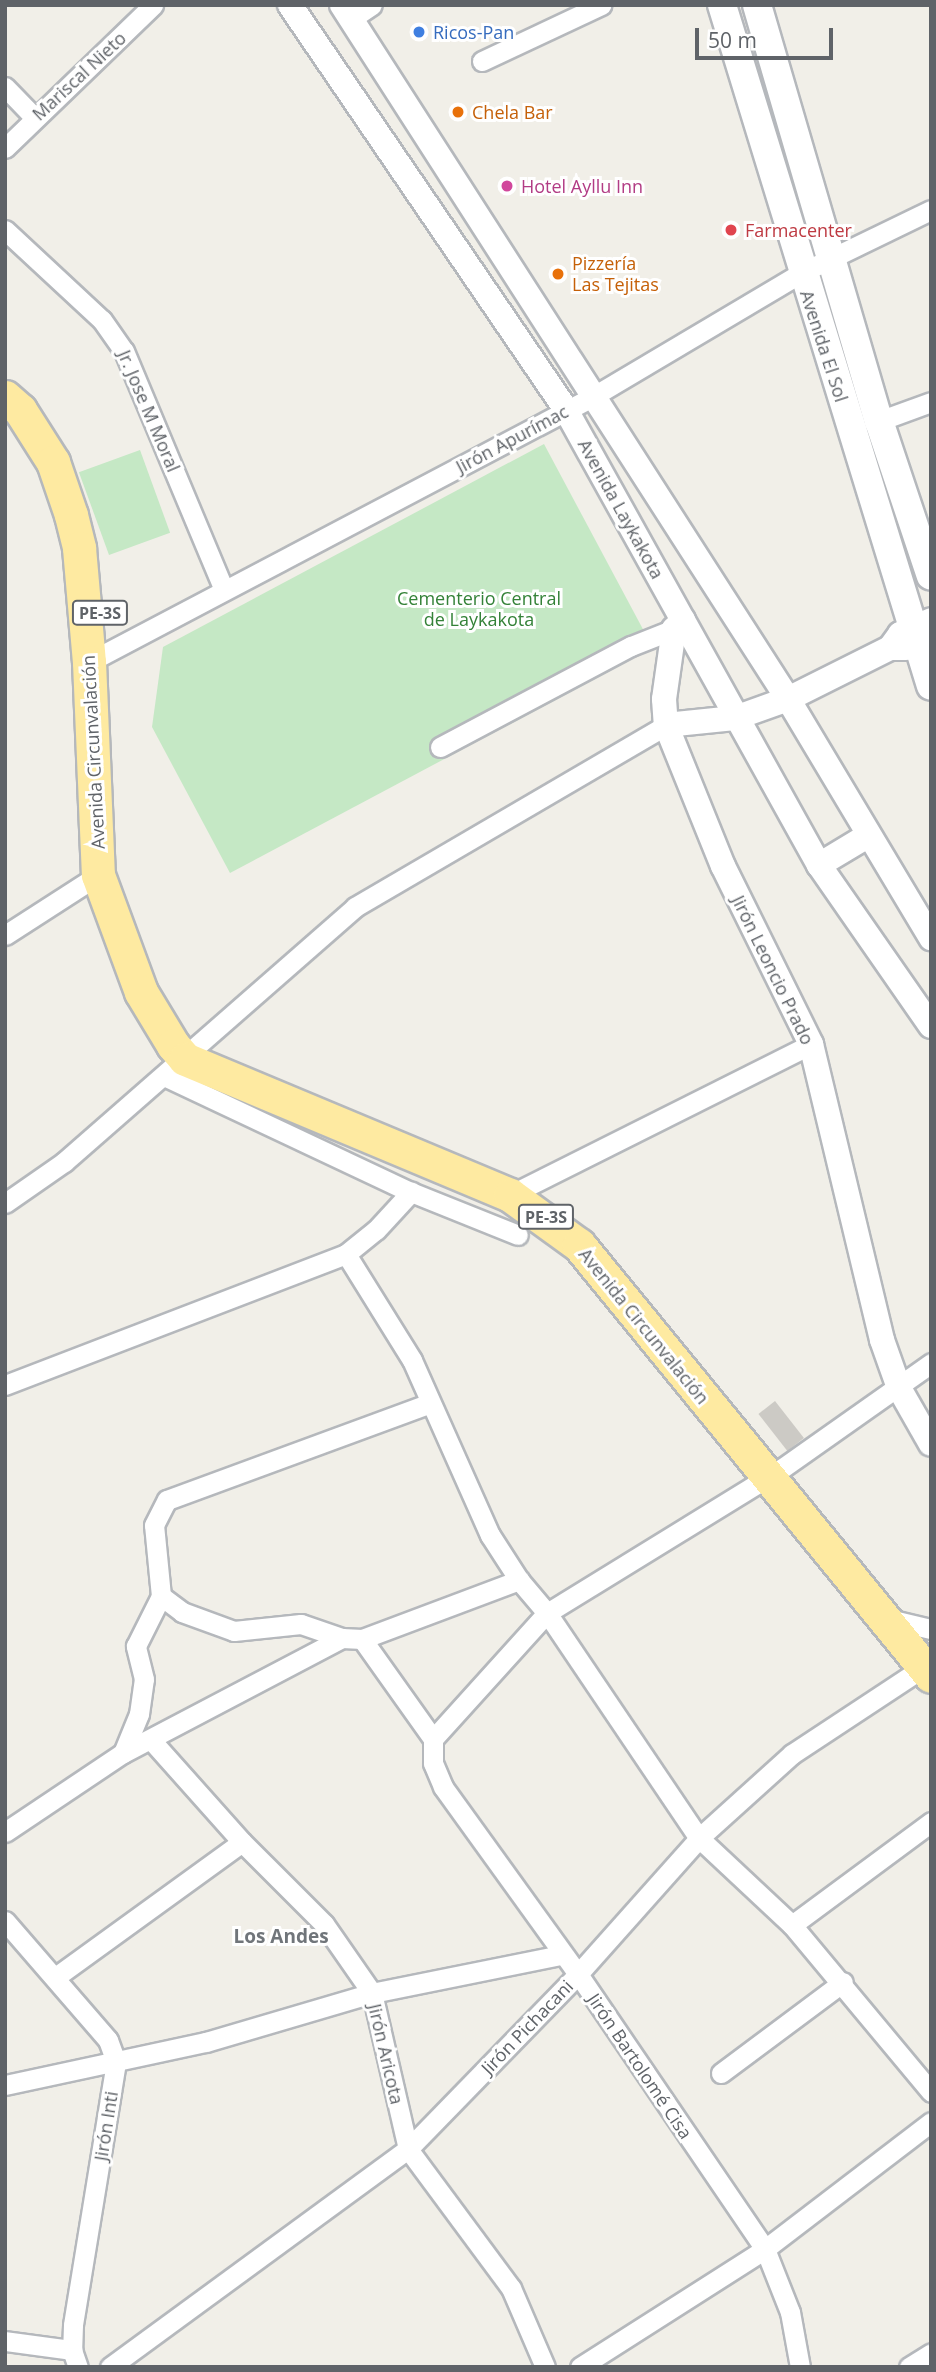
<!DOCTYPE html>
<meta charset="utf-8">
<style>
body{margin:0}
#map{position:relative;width:936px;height:2372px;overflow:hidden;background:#f1efe8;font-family:"Open Sans",sans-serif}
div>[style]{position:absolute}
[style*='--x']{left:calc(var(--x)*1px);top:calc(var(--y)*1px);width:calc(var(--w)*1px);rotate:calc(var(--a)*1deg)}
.green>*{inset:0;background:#c5e8c5;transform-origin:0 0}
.building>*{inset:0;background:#cccac5;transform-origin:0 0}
.roads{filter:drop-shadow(2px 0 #b5b8bc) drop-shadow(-2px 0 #b5b8bc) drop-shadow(0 2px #b5b8bc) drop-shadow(0 -2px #b5b8bc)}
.minor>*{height:19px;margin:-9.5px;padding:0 9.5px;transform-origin:9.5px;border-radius:9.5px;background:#fff}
.tertiary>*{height:24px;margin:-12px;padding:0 12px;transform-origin:12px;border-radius:12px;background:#fff}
.secondary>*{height:28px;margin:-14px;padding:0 14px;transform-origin:14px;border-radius:14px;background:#fff}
.trunk>*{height:33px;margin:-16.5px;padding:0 16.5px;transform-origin:16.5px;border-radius:16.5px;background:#feeaa1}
.dots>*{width:19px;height:19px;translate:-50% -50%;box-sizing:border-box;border:4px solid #fff;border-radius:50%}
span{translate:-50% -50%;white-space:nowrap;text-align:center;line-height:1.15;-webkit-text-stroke:6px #fff;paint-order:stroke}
.shield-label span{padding:2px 5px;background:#fff;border:2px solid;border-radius:5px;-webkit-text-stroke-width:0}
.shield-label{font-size:16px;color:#5f6368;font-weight:700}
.shop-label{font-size:18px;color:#366cbe}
.left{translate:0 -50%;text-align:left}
.street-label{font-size:18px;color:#5f6368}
.food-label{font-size:18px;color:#c56008}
.hotel-label{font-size:18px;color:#b23c85}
.health-label{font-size:18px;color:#be3a42}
.park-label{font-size:18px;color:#348238}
.neighbourhood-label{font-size:19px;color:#70757a;font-weight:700}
.frame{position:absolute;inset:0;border:7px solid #5f6368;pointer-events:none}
.scale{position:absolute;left:695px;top:28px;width:138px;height:32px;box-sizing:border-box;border:4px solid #5f6368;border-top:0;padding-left:9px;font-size:21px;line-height:24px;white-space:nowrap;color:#5f6368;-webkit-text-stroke:5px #fff;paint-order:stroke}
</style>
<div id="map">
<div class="green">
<div style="clip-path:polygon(544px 444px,653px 648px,230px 873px,152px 727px,163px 647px)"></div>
<div style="left:140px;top:450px;width:88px;height:65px;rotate:70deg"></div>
</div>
<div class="building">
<div style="left:775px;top:1401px;width:47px;height:21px;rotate:52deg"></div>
</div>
<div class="roads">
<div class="minor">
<div style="--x:351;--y:19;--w:25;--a:-34"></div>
<div style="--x:482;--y:61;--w:132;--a:-25.2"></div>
<div style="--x:5;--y:87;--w:42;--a:46"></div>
<div style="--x:5;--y:148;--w:206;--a:-44"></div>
<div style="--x:5;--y:230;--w:132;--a:42.9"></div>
<div style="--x:102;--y:320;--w:38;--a:55"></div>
<div style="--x:124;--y:351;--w:259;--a:67.3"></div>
<div style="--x:879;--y:421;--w:55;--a:-20.1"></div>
<div style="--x:89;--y:662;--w:569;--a:-27.78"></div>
<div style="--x:592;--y:397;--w:243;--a:-30.7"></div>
<div style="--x:801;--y:273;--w:144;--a:-25.9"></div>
<div style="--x:440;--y:747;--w:216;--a:-27.9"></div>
<div style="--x:631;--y:646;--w:46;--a:-21.6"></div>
<div style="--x:5;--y:935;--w:111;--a:-32.8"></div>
<div style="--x:164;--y:1076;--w:273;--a:25.2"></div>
<div style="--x:411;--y:1192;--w:115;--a:21.9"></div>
<div style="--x:510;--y:1195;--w:337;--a:-26.6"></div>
<div style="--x:5;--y:1203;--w:72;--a:-34.8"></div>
<div style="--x:64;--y:1162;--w:387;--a:-41.2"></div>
<div style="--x:355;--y:907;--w:360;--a:-30.3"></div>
<div style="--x:346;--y:1254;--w:125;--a:58.1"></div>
<div style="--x:412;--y:1360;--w:192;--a:66"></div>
<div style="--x:490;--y:1535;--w:54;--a:57.2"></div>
<div style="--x:519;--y:1580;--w:43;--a:49.7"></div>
<div style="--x:547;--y:1613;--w:272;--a:56"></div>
<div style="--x:699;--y:1838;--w:127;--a:43.1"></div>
<div style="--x:792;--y:1925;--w:217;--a:50.2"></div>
<div style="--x:5;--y:1385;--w:365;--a:-21"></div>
<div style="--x:346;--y:1254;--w:38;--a:-39"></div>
<div style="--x:376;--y:1230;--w:52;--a:-47.4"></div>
<div style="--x:161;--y:1596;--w:26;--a:37"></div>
<div style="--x:182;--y:1612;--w:55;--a:20.1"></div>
<div style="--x:234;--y:1631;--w:67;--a:-6"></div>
<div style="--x:301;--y:1624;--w:43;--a:18.9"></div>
<div style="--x:884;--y:1618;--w:48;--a:13.2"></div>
<div style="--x:362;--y:1639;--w:123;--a:54.6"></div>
<div style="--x:433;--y:1739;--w:24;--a:90"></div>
<div style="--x:433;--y:1763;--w:26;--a:67"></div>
<div style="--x:443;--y:1787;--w:231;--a:54.2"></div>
<div style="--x:578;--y:1974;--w:333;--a:55.8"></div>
<div style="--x:765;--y:2249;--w:68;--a:68.4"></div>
<div style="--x:790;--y:2312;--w:56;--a:79.7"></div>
<div style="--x:433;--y:1739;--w:170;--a:-47.9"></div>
<div style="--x:547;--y:1613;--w:275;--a:-31.6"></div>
<div style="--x:781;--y:1469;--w:184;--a:-35.2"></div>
<div style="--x:152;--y:1741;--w:135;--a:48.3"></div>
<div style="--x:242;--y:1842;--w:116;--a:45"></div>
<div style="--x:324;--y:1924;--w:84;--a:55.2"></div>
<div style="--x:372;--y:1993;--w:160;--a:77"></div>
<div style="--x:408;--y:2149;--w:173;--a:53.5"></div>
<div style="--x:511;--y:2288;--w:86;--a:66.7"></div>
<div style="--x:123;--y:1753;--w:42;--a:-67.7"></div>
<div style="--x:139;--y:1714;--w:35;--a:-82"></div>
<div style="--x:144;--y:1679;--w:34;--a:-104"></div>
<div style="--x:136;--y:1646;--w:56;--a:-63.4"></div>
<div style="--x:161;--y:1596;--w:71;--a:-95.6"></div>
<div style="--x:154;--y:1525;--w:28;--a:-63"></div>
<div style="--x:167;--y:1500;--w:280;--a:-20.2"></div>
<div style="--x:5;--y:1832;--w:142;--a:-33.8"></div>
<div style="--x:123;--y:1753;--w:247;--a:-27.7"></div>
<div style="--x:342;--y:1638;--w:20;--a:3"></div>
<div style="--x:362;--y:1639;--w:168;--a:-20.6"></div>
<div style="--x:5;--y:1921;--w:157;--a:49.1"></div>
<div style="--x:108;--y:2040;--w:23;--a:70"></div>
<div style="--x:116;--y:2062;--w:266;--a:99.3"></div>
<div style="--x:73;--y:2325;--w:25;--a:92"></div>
<div style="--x:72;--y:2350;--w:18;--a:71"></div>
<div style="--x:792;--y:1925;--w:173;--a:-36.5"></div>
<div style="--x:57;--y:1976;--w:228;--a:-35.9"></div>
<div style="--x:721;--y:2073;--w:152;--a:-36.7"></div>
<div style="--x:5;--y:2085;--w:206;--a:-12.1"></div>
<div style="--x:206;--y:2042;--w:173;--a:-16.4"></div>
<div style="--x:372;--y:1993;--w:193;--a:-11.4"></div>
<div style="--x:5;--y:2341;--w:68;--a:7.7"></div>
<div style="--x:110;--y:2367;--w:369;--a:-36.2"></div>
<div style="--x:408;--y:2149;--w:244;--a:-45.8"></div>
<div style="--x:578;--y:1974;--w:182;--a:-48.3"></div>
<div style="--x:699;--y:1838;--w:125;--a:-42.1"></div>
<div style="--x:792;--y:1754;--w:158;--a:-33.4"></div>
<div style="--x:580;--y:2367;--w:219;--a:-32.5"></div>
<div style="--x:765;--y:2249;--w:209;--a:-37.4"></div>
<div style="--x:909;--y:2367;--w:26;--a:-32"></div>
</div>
<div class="tertiary">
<div style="--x:290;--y:5;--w:490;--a:55.7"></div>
<div style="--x:566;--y:410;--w:521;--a:60.92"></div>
<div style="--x:819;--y:865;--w:196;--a:55.2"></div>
<div style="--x:342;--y:5;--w:825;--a:57.27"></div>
<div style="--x:788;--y:699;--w:279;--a:59.1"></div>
<div style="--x:683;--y:620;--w:13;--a:135"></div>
<div style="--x:674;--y:629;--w:71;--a:98.1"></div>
<div style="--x:664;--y:699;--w:26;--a:86"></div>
<div style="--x:666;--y:725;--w:152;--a:68"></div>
<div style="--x:723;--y:866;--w:199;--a:63.7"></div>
<div style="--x:811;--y:1044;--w:304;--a:76.5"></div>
<div style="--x:882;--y:1340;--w:51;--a:70.5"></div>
<div style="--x:899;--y:1388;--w:64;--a:60.3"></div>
<div style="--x:906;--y:648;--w:16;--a:180"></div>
<div style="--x:890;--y:648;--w:17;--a:-54"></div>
<div style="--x:900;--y:634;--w:34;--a:-24"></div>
<div style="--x:666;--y:725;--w:69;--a:-5.8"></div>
<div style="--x:735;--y:718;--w:56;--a:-19.7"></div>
<div style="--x:788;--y:699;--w:114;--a:-26.6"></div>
<div style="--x:819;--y:865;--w:58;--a:-31"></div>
</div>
<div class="secondary">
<div style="--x:722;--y:5;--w:712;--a:72.94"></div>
<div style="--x:757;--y:5;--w:434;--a:73.7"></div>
<div style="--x:879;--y:421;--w:163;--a:71.5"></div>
</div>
<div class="trunk">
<div style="--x:5;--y:397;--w:20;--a:41"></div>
<div style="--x:20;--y:410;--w:62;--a:57.6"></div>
<div style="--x:53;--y:462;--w:56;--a:71.2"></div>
<div style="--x:71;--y:515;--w:34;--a:76"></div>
<div style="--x:79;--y:548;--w:114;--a:85"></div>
<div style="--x:89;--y:662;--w:213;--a:87.6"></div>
<div style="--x:98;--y:875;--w:125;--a:69.8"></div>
<div style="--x:141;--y:992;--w:62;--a:58.9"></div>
<div style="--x:173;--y:1045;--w:18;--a:49"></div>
<div style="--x:185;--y:1059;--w:352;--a:22.7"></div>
<div style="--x:510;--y:1195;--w:85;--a:35.9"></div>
<div style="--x:579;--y:1245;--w:556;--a:50.76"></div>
</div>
</div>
<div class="dots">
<div style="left:419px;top:32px;background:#3f7fe0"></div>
<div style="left:458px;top:112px;background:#e8710a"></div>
<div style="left:507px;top:186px;background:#d1479c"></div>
<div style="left:731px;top:230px;background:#e0444e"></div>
<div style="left:558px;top:274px;background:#e8710a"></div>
</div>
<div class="shield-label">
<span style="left:100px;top:613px">PE-3S</span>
<span style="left:546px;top:1217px">PE-3S</span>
</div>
<div class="shop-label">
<span class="left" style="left:433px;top:32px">Ricos-Pan</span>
</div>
<div class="street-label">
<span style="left:79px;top:76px;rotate:-43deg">Mariscal Nieto</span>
<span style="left:824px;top:346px;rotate:72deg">Avenida El Sol</span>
<span style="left:149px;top:411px;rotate:67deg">Jr. Jose M Moral</span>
<span style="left:512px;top:439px;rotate:-28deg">Jirón Apurímac</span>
<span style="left:621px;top:509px;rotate:61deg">Avenida Laykakota</span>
<span style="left:93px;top:752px;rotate:-93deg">Avenida Circunvalación</span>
<span style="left:773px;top:970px;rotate:64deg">Jirón Leoncio Prado</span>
<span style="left:644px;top:1326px;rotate:51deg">Avenida Circunvalación</span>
<span style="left:527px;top:2027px;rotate:-46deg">Jirón Pichacani</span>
<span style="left:386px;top:2054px;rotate:77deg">Jirón Aricota</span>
<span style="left:640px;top:2066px;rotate:56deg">Jirón Bartolomé Cisa</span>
<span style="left:106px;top:2126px;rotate:-81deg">Jirón Inti</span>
</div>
<div class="food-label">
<span class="left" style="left:472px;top:112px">Chela Bar</span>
<span class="left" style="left:572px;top:274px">Pizzería<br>Las Tejitas</span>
</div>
<div class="hotel-label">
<span class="left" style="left:521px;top:186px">Hotel Ayllu Inn</span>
</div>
<div class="health-label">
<span class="left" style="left:745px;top:230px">Farmacenter</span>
</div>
<div class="park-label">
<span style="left:479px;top:609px">Cementerio Central<br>de Laykakota</span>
</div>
<div class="neighbourhood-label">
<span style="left:281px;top:1937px">Los Andes</span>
</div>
<div class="frame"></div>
<div class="scale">50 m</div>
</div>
